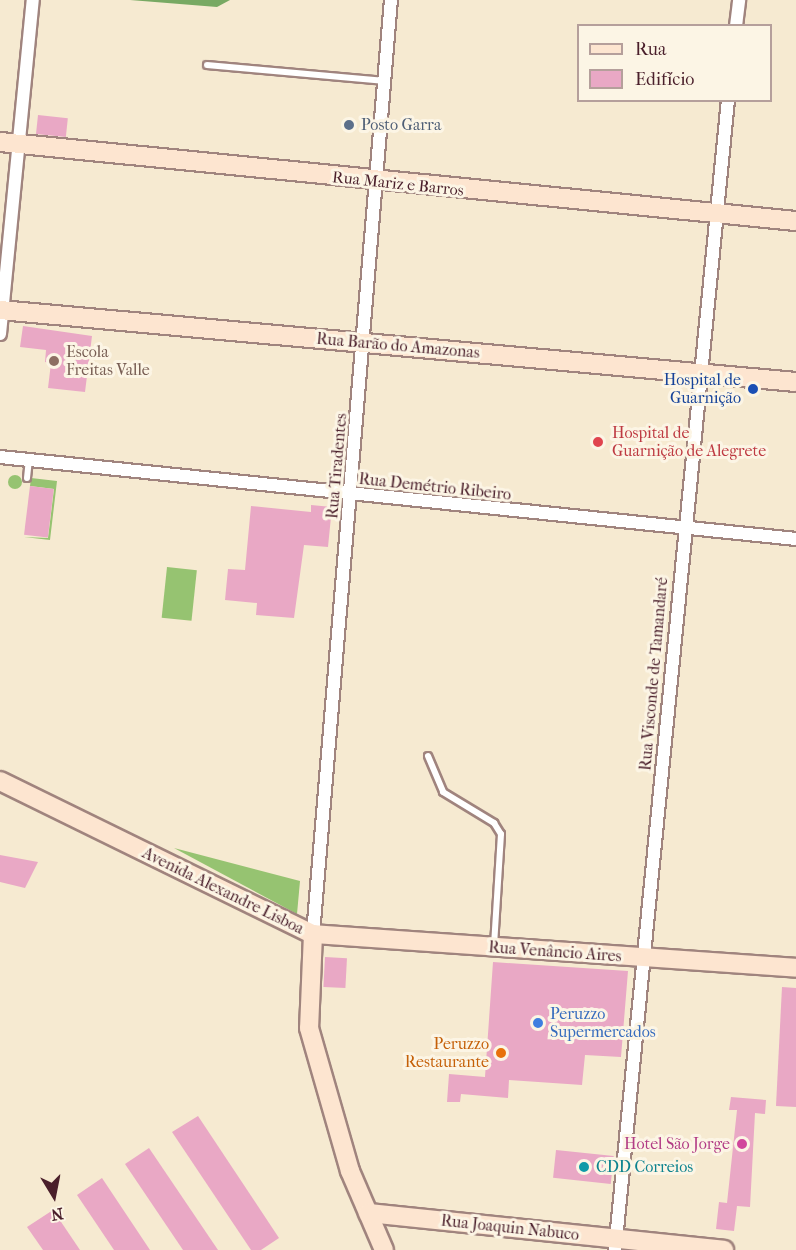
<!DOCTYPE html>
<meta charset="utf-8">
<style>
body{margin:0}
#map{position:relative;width:796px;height:1250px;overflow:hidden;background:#f6ead1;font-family:"IM FELL French Canon",serif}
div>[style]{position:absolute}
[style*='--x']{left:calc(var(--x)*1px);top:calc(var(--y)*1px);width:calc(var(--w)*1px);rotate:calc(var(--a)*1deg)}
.green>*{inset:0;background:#96c371;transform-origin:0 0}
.round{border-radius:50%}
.forest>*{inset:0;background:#78a963}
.building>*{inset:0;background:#e9a8c5;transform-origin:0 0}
.roads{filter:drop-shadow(2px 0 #a0847e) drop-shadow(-2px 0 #a0847e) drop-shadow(0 2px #a0847e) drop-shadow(0 -2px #a0847e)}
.lane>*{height:6px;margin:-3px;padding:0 3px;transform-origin:3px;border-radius:3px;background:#fff}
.street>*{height:12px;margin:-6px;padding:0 6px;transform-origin:6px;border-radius:6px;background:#fff}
.secondary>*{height:18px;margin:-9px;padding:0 9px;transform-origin:9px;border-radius:9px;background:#fde5d0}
.dots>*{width:16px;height:16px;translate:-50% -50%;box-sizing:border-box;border:3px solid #fcf5e5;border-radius:50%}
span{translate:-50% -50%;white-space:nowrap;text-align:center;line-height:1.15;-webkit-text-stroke:6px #fcf5e5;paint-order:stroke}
.service-label{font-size:16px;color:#4e5e75}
.left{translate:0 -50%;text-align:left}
.street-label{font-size:16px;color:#4a1f2b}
.education-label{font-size:16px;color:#785e54}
.transit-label{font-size:16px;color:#164399}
.right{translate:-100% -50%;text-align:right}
.health-label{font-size:16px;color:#be3a42}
.shop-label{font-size:16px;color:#366cbe}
.food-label{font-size:16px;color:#c56008}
.hotel-label{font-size:16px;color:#b23c85}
.culture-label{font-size:16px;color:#0d838f}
.legend{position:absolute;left:577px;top:24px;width:195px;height:78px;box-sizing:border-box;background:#fcf5e5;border:2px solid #b59f9b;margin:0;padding:8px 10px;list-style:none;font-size:18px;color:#4a1f2b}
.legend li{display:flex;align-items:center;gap:12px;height:30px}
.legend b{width:30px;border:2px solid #b59f9b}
.north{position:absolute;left:24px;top:1166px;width:60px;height:60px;-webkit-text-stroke:4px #fcf5e5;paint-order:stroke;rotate:170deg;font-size:16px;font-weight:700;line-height:24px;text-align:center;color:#4a1f2b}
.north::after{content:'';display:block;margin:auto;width:21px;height:27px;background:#4a1f2b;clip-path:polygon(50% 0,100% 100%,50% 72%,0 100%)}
</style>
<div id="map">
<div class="green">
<div class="round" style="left:8px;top:475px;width:14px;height:14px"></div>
<div style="clip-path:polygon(31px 478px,57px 481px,50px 540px,24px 537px,48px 538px,54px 489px,30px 486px)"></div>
<div style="left:167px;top:567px;width:30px;height:51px;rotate:6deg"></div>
<div style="clip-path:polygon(174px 848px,300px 881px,297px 914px)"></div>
</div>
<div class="forest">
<div style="clip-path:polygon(130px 0,230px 0,217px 7px)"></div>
</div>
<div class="building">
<div style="left:38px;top:115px;width:30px;height:19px;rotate:6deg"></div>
<div style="clip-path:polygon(23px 326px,92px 336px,85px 392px,48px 388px,51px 363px,45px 362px,46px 350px,20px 347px)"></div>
<div style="left:30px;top:486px;width:24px;height:49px;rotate:7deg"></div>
<div style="clip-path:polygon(311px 505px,332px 507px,328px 547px,304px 545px,294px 618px,256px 615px,257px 603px,225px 600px,228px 569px,245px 570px,251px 506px,311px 512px)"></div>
<div style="clip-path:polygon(0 855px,38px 862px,25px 888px,0 882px)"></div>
<div style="left:325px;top:957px;width:22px;height:30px;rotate:3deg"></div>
<div style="clip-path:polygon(493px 962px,628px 971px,621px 1057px,585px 1055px,582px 1085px,509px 1080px,508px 1098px,461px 1094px,460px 1102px,447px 1102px,449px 1074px,485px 1077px)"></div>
<div style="clip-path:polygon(782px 987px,796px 988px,796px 1107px,776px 1106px)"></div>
<div style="clip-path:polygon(731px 1097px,766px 1100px,765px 1114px,755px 1113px,750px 1207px,737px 1206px,734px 1231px,716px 1229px,719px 1202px,727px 1203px,737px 1110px,729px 1110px)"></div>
<div style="clip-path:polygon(198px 1116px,279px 1238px,261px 1250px,251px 1250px,172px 1132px)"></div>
<div style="clip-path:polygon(149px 1148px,218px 1250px,183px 1250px,125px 1164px)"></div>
<div style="left:556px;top:1150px;width:58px;height:28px;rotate:6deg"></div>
<div style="clip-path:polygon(102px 1178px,150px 1250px,114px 1250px,77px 1195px)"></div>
<div style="clip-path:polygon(53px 1210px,80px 1250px,43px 1250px,27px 1227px)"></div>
</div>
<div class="roads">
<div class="lane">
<div style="--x:207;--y:65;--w:179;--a:5.1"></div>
<div style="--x:27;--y:478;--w:18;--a:-84"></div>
<div style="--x:428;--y:756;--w:39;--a:67"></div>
<div style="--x:443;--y:792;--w:60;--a:31.3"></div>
<div style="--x:494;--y:823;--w:13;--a:58"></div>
<div style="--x:501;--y:834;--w:110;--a:93.6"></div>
</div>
<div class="street">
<div style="--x:736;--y:26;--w:26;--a:-83"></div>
<div style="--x:0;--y:334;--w:336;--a:-84.4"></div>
<div style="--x:0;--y:457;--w:800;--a:5.88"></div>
<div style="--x:313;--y:934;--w:937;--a:-85.23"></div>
<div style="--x:615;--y:1250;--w:1156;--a:-84.39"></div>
</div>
<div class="secondary">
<div style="--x:0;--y:142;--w:800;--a:5.67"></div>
<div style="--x:0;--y:310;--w:799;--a:5.17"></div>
<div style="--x:0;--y:781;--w:348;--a:26.1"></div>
<div style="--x:313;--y:934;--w:484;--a:4"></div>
<div style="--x:313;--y:934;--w:94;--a:92.4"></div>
<div style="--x:309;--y:1028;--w:149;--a:74"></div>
<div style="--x:350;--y:1171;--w:86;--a:66.7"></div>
<div style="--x:368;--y:1213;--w:358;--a:5.9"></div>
</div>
</div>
<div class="dots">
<div style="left:349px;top:125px;background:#5c6f8a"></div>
<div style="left:54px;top:361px;background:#8d6e63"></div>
<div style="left:753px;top:389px;background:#1a4fb4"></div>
<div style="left:598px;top:442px;background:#e0444e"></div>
<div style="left:538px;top:1023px;background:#3f7fe0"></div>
<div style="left:501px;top:1053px;background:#e8710a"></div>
<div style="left:742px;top:1144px;background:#d1479c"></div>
<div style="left:584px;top:1167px;background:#0f9aa8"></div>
</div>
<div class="service-label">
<span class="left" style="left:361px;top:125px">Posto Garra</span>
</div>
<div class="street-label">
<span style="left:398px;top:184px;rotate:6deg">Rua Mariz e Barros</span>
<span style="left:398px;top:346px;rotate:5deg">Rua Barão do Amazonas</span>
<span style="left:337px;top:466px;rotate:-85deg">Rua Tiradentes</span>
<span style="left:435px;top:487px;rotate:6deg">Rua Demétrio Ribeiro</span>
<span style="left:654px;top:674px;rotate:-85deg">Rua Visconde de Tamandaré</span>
<span style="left:223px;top:891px;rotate:26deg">Avenida Alexandre Lisboa</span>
<span style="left:555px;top:952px;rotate:4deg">Rua Venâncio Aires</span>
<span style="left:510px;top:1228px;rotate:6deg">Rua Joaquin Nabuco</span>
</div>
<div class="education-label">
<span class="left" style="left:66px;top:361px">Escola<br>Freitas Valle</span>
</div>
<div class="transit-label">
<span class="right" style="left:741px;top:389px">Hospital de<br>Guarnição</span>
</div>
<div class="health-label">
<span class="left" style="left:612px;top:442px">Hospital de<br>Guarnição de Alegrete</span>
</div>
<div class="shop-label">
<span class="left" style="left:550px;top:1023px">Peruzzo<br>Supermercados</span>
</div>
<div class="food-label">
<span class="right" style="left:489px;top:1053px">Peruzzo<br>Restaurante</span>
</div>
<div class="hotel-label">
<span class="right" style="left:730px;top:1144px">Hotel São Jorge</span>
</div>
<div class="culture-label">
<span class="left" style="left:596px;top:1167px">CDD Correios</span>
</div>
<ul class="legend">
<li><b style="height:8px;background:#fde5d0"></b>Rua</li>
<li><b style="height:16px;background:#e9a8c5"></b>Edifício</li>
</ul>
<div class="north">N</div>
</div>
